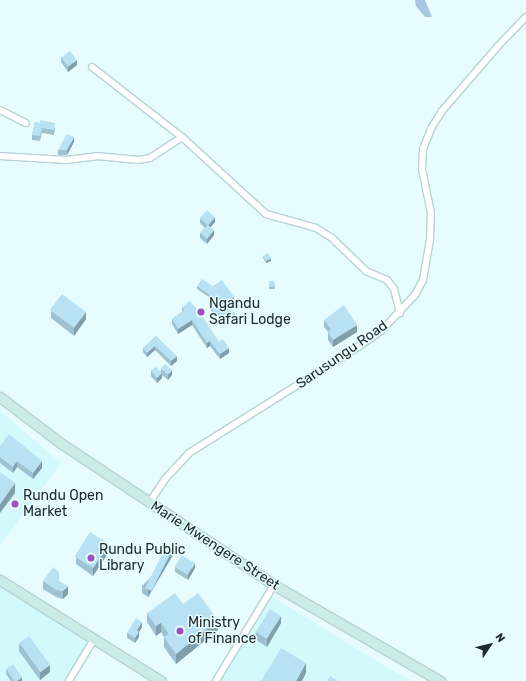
<!DOCTYPE html>
<style>
body{margin:0}
#map{position:relative;width:526px;height:681px;overflow:hidden;background:#e6fcfe;font-family:Rubik,sans-serif}
div>[style]{position:absolute}
[style*='--x']{left:calc(var(--x)*1px);top:calc(var(--y)*1px);width:calc(var(--w)*1px);rotate:calc(var(--a)*1deg)}
.built>*{inset:0;background:#d2f9fc}
.water>*{inset:0;background:#a9c6e2}
.roads{filter:drop-shadow(1px 0 #b7d3d6) drop-shadow(-1px 0 #b7d3d6) drop-shadow(0 1px #b7d3d6) drop-shadow(0 -1px #b7d3d6)}
.street>*{height:6px;margin:-3px;padding:0 3px;transform-origin:3px;border-radius:3px;background:#fff}
.secondary>*{height:9px;margin:-4.5px;padding:0 4.5px;transform-origin:4.5px;border-radius:4.5px;background:#cbebe6}
.wall>*{inset:0;background:#9ec2d2}
.shaded-wall>*{inset:0;background:#819eab}
.building>*{inset:0;background:#b8e2f4;transform-origin:0 0}
.dots>*{width:11px;height:11px;translate:-50% -50%;box-sizing:border-box;border:2px solid #e6fcfe;border-radius:50%}
span{translate:-50% -50%;white-space:nowrap;text-align:center;line-height:1.15;-webkit-text-stroke:3px #e6fcfe;paint-order:stroke}
.poi-label{font-size:14px;color:#1e292a}
.left{translate:0 -50%;text-align:left}
.street-label{font-size:14px;color:#1e292a}
.north{position:absolute;left:470px;top:625px;width:40px;height:40px;-webkit-text-stroke:3px #e6fcfe;paint-order:stroke;rotate:55deg;font-size:11px;font-weight:700;line-height:16px;text-align:center;color:#1e292a}
.north::after{content:'';display:block;margin:auto;width:14px;height:18px;background:#1e292a;clip-path:polygon(50% 0,100% 100%,50% 72%,0 100%)}
</style>
<div id="map">
<div class="built">
<div style="clip-path:polygon(0 411px,61px 463px,0 545px)"></div>
<div style="clip-path:polygon(0 579px,94px 639px,69px 681px,0 681px)"></div>
<div style="clip-path:polygon(268px 594px,383px 665px,412px 681px,216px 681px)"></div>
</div>
<div class="water">
<div style="clip-path:polygon(415px 0,425px 0,432px 17px,425px 17px,416px 6px)"></div>
</div>
<div class="roads">
<div class="street">
<div style="--x:92;--y:67;--w:114;--a:37.9"></div>
<div style="--x:182;--y:137;--w:114;--a:42.5"></div>
<div style="--x:266;--y:214;--w:52;--a:15.6"></div>
<div style="--x:316;--y:228;--w:19;--a:32"></div>
<div style="--x:332;--y:238;--w:47;--a:44.1"></div>
<div style="--x:366;--y:271;--w:23;--a:23"></div>
<div style="--x:387;--y:280;--w:11;--a:52"></div>
<div style="--x:394;--y:289;--w:25;--a:76"></div>
<div style="--x:0;--y:110;--w:29;--a:27"></div>
<div style="--x:0;--y:156;--w:66;--a:3.5"></div>
<div style="--x:66;--y:160;--w:31;--a:-7"></div>
<div style="--x:97;--y:156;--w:41;--a:5.6"></div>
<div style="--x:138;--y:160;--w:12;--a:-9"></div>
<div style="--x:150;--y:158;--w:38;--a:-33"></div>
<div style="--x:149;--y:503;--w:29;--a:-56"></div>
<div style="--x:165;--y:479;--w:35;--a:-47"></div>
<div style="--x:189;--y:453;--w:199;--a:-32.1"></div>
<div style="--x:358;--y:347;--w:28;--a:-35"></div>
<div style="--x:381;--y:331;--w:50;--a:-46.6"></div>
<div style="--x:415;--y:295;--w:17;--a:-62"></div>
<div style="--x:423;--y:280;--w:41;--a:-80.1"></div>
<div style="--x:430;--y:240;--w:27;--a:-88"></div>
<div style="--x:431;--y:213;--w:45;--a:-101.6"></div>
<div style="--x:422;--y:169;--w:20;--a:-87"></div>
<div style="--x:423;--y:149;--w:24;--a:-68"></div>
<div style="--x:432;--y:127;--w:19;--a:-58"></div>
<div style="--x:442;--y:111;--w:87;--a:-49.2"></div>
<div style="--x:499;--y:45;--w:39;--a:-46"></div>
<div style="--x:69;--y:681;--w:49;--a:-59.2"></div>
<div style="--x:216;--y:681;--w:112;--a:-58.9"></div>
</div>
<div class="secondary">
<div style="--x:0;--y:397;--w:78;--a:37.2"></div>
<div style="--x:62;--y:444;--w:255;--a:33.6"></div>
<div style="--x:274;--y:585;--w:192;--a:30"></div>
<div style="--x:0;--y:580;--w:190;--a:32.1"></div>
</div>
</div>
<div class="wall">
<div style="clip-path:polygon(61px 57px,77px 65px,68px 72px,61px 62px)"></div>
<div style="clip-path:polygon(35px 122px,55px 128px,54px 135px,42px 133px,40px 141px,32px 140px,32px 135px)"></div>
<div style="clip-path:polygon(74px 142px,67px 155px,58px 155px,58px 150px)"></div>
<div style="clip-path:polygon(200px 218px,215px 222px,210px 227px,214px 235px,207px 244px,200px 238px,200px 233px,205px 228px,200px 223px)"></div>
<div style="clip-path:polygon(263px 256px,271px 261px,266px 263px,263px 258px)"></div>
<div style="clip-path:polygon(269px 281px,274px 281px,275px 289px,269px 289px)"></div>
<div style="clip-path:polygon(197px 286px,234px 300px,225px 306px,235px 316px,230px 323px,211px 311px,211px 309px,216px 302px,197px 289px)"></div>
<div style="clip-path:polygon(182px 307px,219px 342px,229px 353px,220px 359px,210px 346px,207px 348px,192px 325px,178px 334px,172px 324px,172px 319px,182px 312px)"></div>
<div style="clip-path:polygon(51px 311px,86px 319px,74px 336px,51px 318px)"></div>
<div style="clip-path:polygon(324px 320px,357px 332px,333px 347px,328px 340px,328px 332px,324px 327px)"></div>
<div style="clip-path:polygon(156px 336px,177px 361px,171px 366px,155px 350px,147px 357px,143px 352px,143px 348px)"></div>
<div style="clip-path:polygon(161px 369px,172px 375px,168px 380px,162px 375px,162px 378px,157px 383px,151px 376px,151px 371px,161px 371px)"></div>
<div style="clip-path:polygon(0 446px,42px 468px,33px 479px,17px 467px,13px 473px,0 463px)"></div>
<div style="clip-path:polygon(109px 552px,93px 576px,76px 564px,76px 557px)"></div>
<div style="clip-path:polygon(173px 555px,148px 597px,142px 593px,142px 586px)"></div>
<div style="clip-path:polygon(175px 567px,195px 568px,188px 580px,175px 572px)"></div>
<div style="clip-path:polygon(43px 581px,59px 581px,68px 594px,63px 599px,56px 597px,43px 589px)"></div>
<div style="clip-path:polygon(183px 604px,218px 630px,176px 664px,164px 647px,164px 637px,161px 632px,156px 636px,147px 622px,147px 613px)"></div>
<div style="clip-path:polygon(281px 623px,267px 647px,256px 640px,256px 632px)"></div>
<div style="clip-path:polygon(142px 627px,139px 632px,139px 637px,135px 643px,127px 638px,127px 633px)"></div>
<div style="clip-path:polygon(19px 643px,50px 672px,40px 680px,19px 651px)"></div>
<div style="clip-path:polygon(6px 669px,22px 681px,11px 681px,6px 674px)"></div>
</div>
<div class="shaded-wall">
<div style="clip-path:polygon(77px 60px,77px 65px,68px 72px,68px 67px)"></div>
<div style="clip-path:polygon(74px 137px,74px 142px,67px 155px,67px 150px)"></div>
<div style="clip-path:polygon(215px 217px,215px 222px,208px 230px,208px 225px)"></div>
<div style="clip-path:polygon(214px 230px,214px 235px,207px 244px,207px 239px)"></div>
<div style="clip-path:polygon(271px 258px,271px 261px,266px 263px,266px 261px)"></div>
<div style="clip-path:polygon(234px 297px,234px 300px,223px 308px,223px 305px)"></div>
<div style="clip-path:polygon(86px 312px,86px 319px,74px 336px,74px 328px)"></div>
<div style="clip-path:polygon(235px 313px,235px 316px,230px 323px,230px 321px)"></div>
<div style="clip-path:polygon(192px 320px,192px 325px,178px 334px,178px 329px)"></div>
<div style="clip-path:polygon(357px 325px,357px 332px,333px 347px,333px 340px)"></div>
<div style="clip-path:polygon(210px 341px,210px 346px,207px 348px,207px 343px)"></div>
<div style="clip-path:polygon(155px 346px,155px 350px,147px 357px,147px 353px)"></div>
<div style="clip-path:polygon(229px 348px,229px 353px,220px 359px,220px 354px)"></div>
<div style="clip-path:polygon(177px 356px,177px 361px,171px 366px,171px 361px)"></div>
<div style="clip-path:polygon(172px 370px,172px 375px,168px 380px,168px 375px)"></div>
<div style="clip-path:polygon(162px 373px,162px 378px,157px 383px,157px 378px)"></div>
<div style="clip-path:polygon(17px 461px,17px 467px,13px 473px,13px 467px)"></div>
<div style="clip-path:polygon(42px 461px,42px 468px,33px 479px,33px 473px)"></div>
<div style="clip-path:polygon(15px 483px,15px 493px,0 513px,0 504px)"></div>
<div style="clip-path:polygon(109px 544px,109px 552px,93px 576px,93px 568px)"></div>
<div style="clip-path:polygon(173px 548px,173px 555px,148px 597px,148px 589px)"></div>
<div style="clip-path:polygon(195px 563px,195px 568px,188px 580px,188px 575px)"></div>
<div style="clip-path:polygon(68px 586px,68px 594px,63px 599px,63px 591px)"></div>
<div style="clip-path:polygon(281px 616px,281px 623px,267px 647px,267px 639px)"></div>
<div style="clip-path:polygon(218px 620px,218px 630px,176px 664px,176px 654px)"></div>
<div style="clip-path:polygon(142px 622px,142px 627px,139px 632px,139px 637px,135px 643px,135px 638px,137px 630px)"></div>
<div style="clip-path:polygon(161px 623px,161px 632px,156px 636px,156px 626px)"></div>
<div style="clip-path:polygon(306px 663px,306px 673px,302px 681px,296px 681px)"></div>
<div style="clip-path:polygon(50px 665px,50px 672px,40px 680px,40px 672px)"></div>
<div style="clip-path:polygon(22px 677px,22px 681px,17px 681px)"></div>
</div>
<div class="building">
<div style="left:70px;top:51px;width:11px;height:11px;rotate:52deg"></div>
<div style="clip-path:polygon(40px 120px,55px 123px,54px 130px,42px 128px,40px 136px,32px 135px,35px 122px,40px 123px)"></div>
<div style="clip-path:polygon(67px 134px,74px 137px,67px 150px,58px 150px)"></div>
<div style="left:207px;top:210px;width:11px;height:11px;rotate:41deg"></div>
<div style="clip-path:polygon(208px 225px,214px 230px,207px 239px,200px 233px)"></div>
<div style="left:268px;top:253px;width:6px;height:6px;rotate:59deg"></div>
<div style="clip-path:polygon(202px 279px,213px 286px,222px 280px,234px 297px,223px 305px,235px 313px,230px 321px,211px 309px,217px 300px,197px 286px)"></div>
<div style="clip-path:polygon(269px 281px,274px 281px,275px 286px,269px 287px)"></div>
<div style="left:62px;top:294px;width:30px;height:20px;rotate:37deg"></div>
<div style="clip-path:polygon(190px 301px,201px 314px,219px 342px,223px 339px,229px 348px,220px 354px,210px 341px,207px 343px,192px 320px,178px 329px,172px 319px,184px 310px,182px 307px)"></div>
<div style="clip-path:polygon(344px 305px,357px 325px,333px 340px,328px 332px,331px 329px,324px 320px)"></div>
<div style="clip-path:polygon(156px 336px,177px 356px,171px 361px,155px 346px,147px 353px,143px 348px)"></div>
<div style="left:165px;top:364px;width:9px;height:6px;rotate:41deg"></div>
<div style="clip-path:polygon(156px 367px,162px 373px,157px 378px,151px 371px)"></div>
<div style="clip-path:polygon(9px 434px,42px 461px,33px 473px,17px 461px,13px 467px,0 457px,0 446px)"></div>
<div style="clip-path:polygon(0 472px,15px 483px,0 504px)"></div>
<div style="left:90px;top:532px;width:22px;height:29px;rotate:32deg"></div>
<div style="left:167px;top:545px;width:7px;height:48px;rotate:27deg"></div>
<div style="left:182px;top:555px;width:15px;height:14px;rotate:32deg"></div>
<div style="clip-path:polygon(53px 567px,59px 572px,59px 581px,68px 586px,63px 591px,56px 590px,43px 581px)"></div>
<div style="clip-path:polygon(175px 593px,183px 604px,198px 593px,218px 620px,176px 654px,164px 637px,169px 634px,161px 623px,156px 626px,147px 613px)"></div>
<div style="left:270px;top:609px;width:13px;height:27px;rotate:32deg"></div>
<div style="clip-path:polygon(136px 618px,142px 622px,137px 630px,139px 632px,135px 638px,127px 633px)"></div>
<div style="left:29px;top:636px;width:36px;height:12px;rotate:54deg"></div>
<div style="clip-path:polygon(281px 648px,306px 663px,296px 681px,261px 681px)"></div>
<div style="clip-path:polygon(13px 664px,22px 677px,17px 681px,14px 681px,6px 669px)"></div>
<div style="clip-path:polygon(330px 676px,338px 681px,327px 681px)"></div>
</div>
<div class="dots">
<div style="left:201px;top:312px;background:#9b51c3"></div>
<div style="left:15px;top:504px;background:#9b51c3"></div>
<div style="left:91px;top:558px;background:#9b51c3"></div>
<div style="left:180px;top:631px;background:#9b51c3"></div>
</div>
<div class="poi-label">
<span class="left" style="left:209px;top:312px">Ngandu<br>Safari Lodge</span>
<span class="left" style="left:23px;top:504px">Rundu Open<br>Market</span>
<span class="left" style="left:99px;top:558px">Rundu Public<br>Library</span>
<span class="left" style="left:188px;top:631px">Ministry<br>of Finance</span>
</div>
<div class="street-label">
<span style="left:342px;top:355px;rotate:-35deg">Sarusungu Road</span>
<span style="left:215px;top:546px;rotate:33deg">Marie Mwengere Street</span>
</div>
<div class="north">N</div>
</div>
